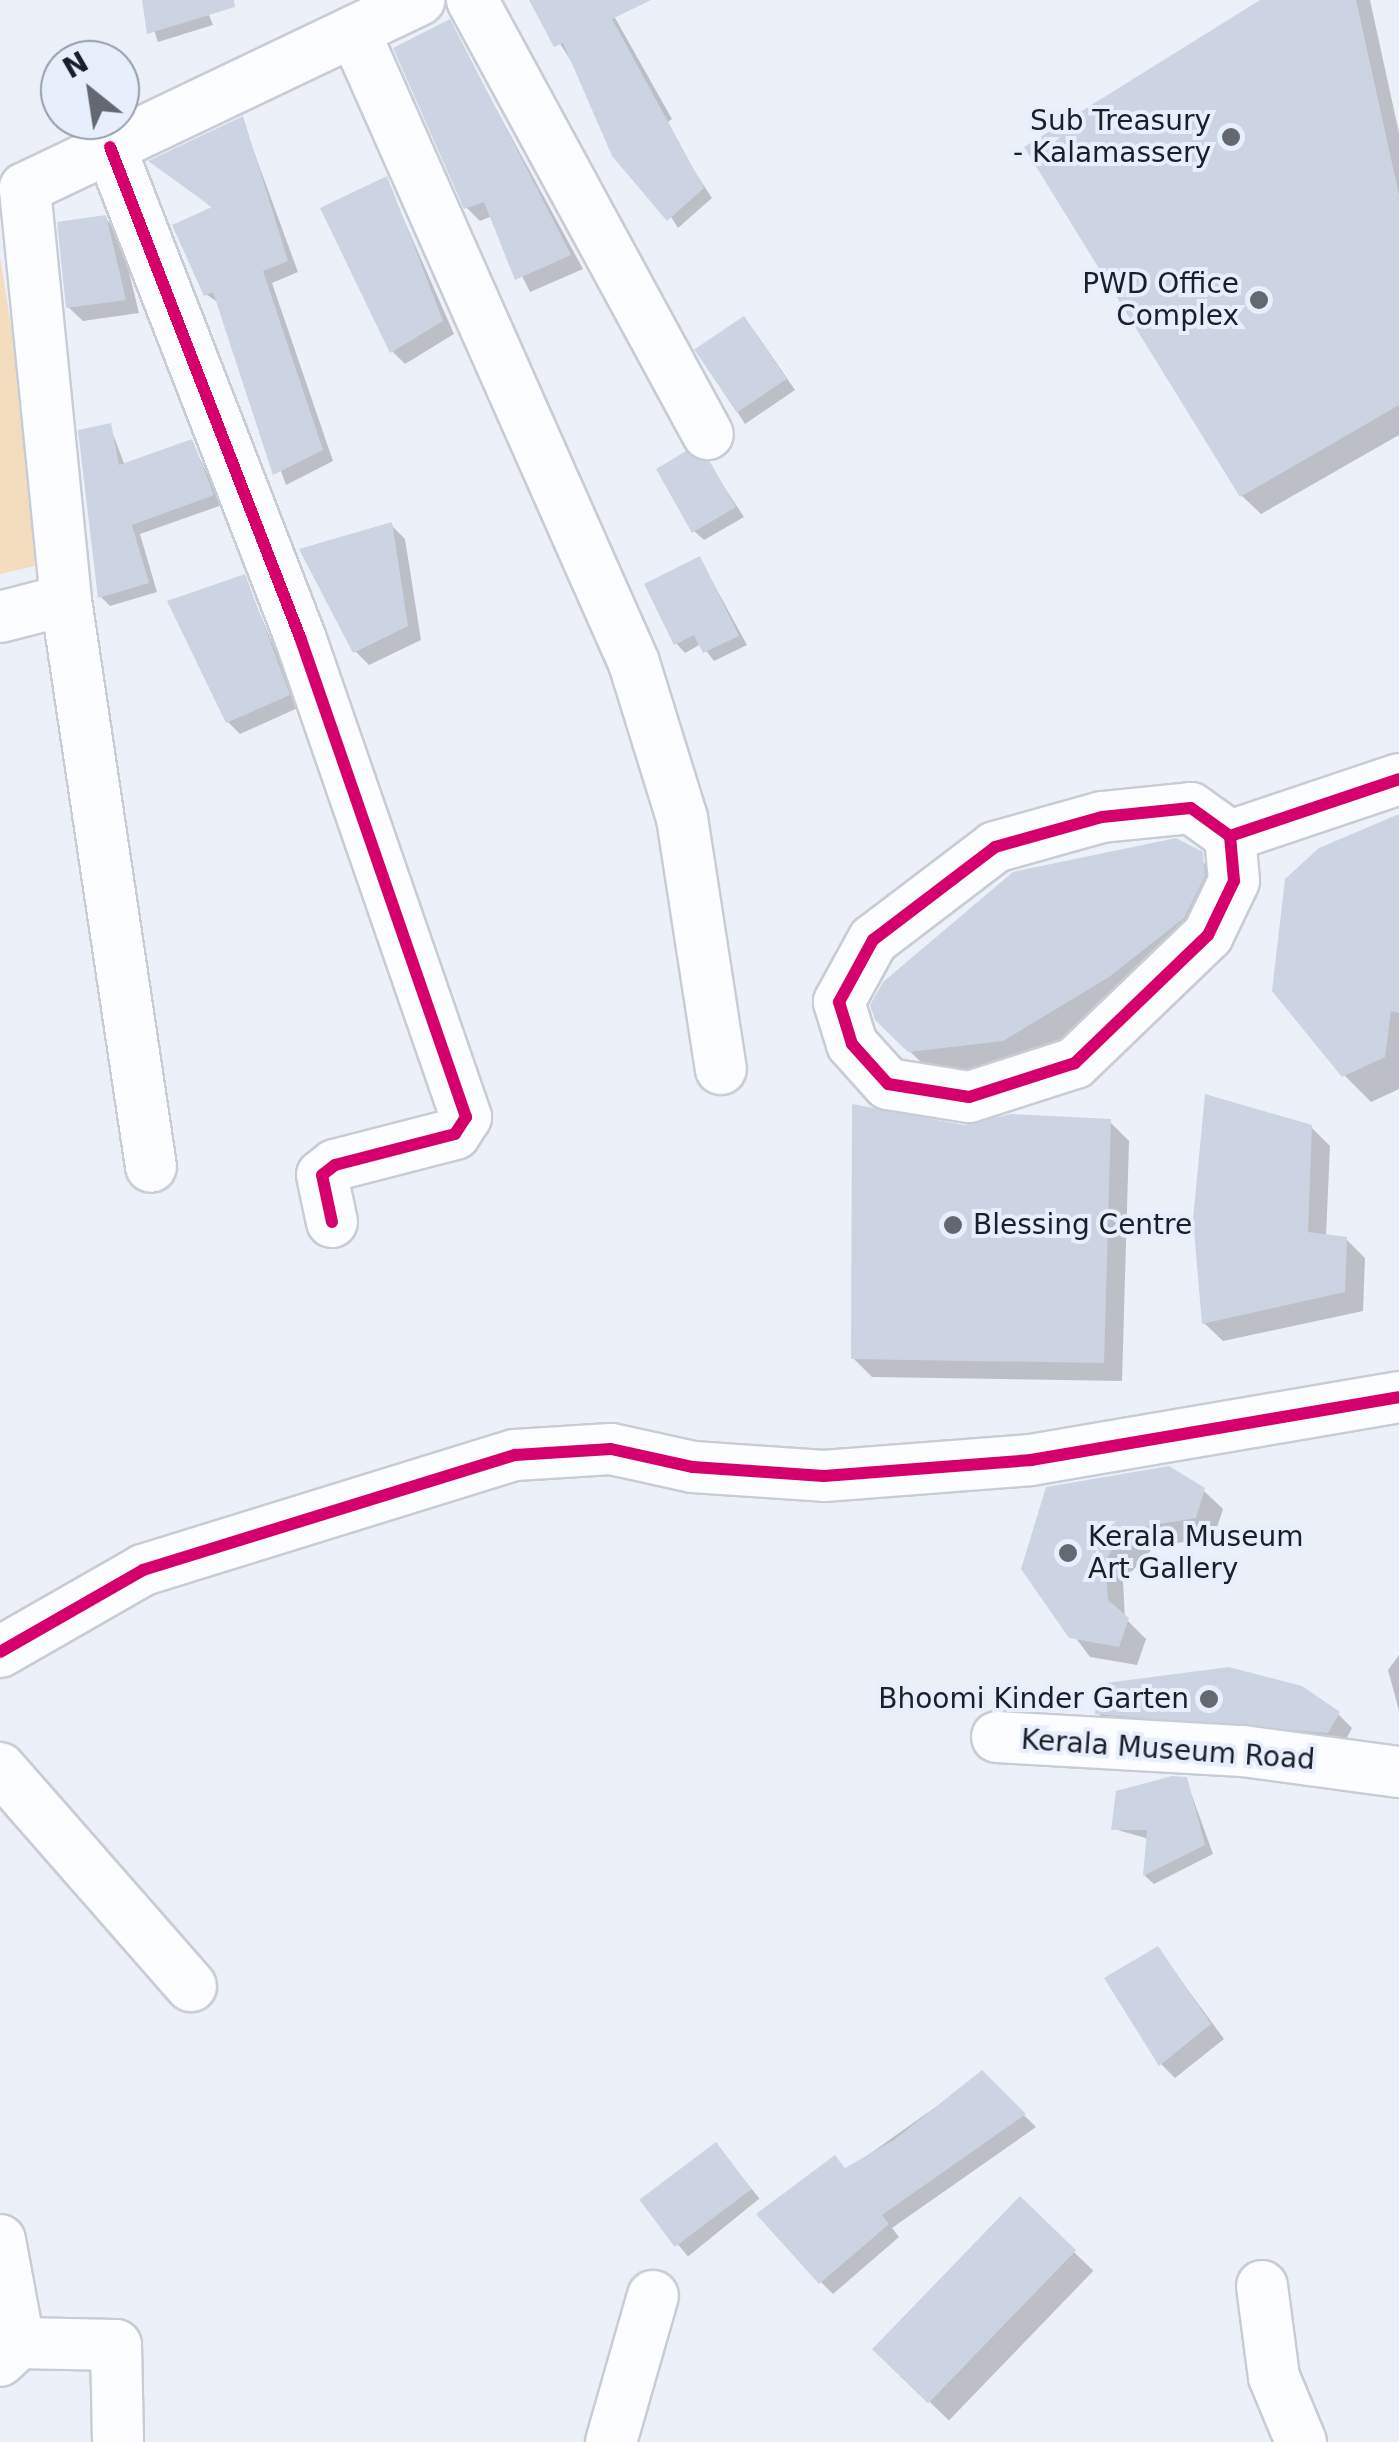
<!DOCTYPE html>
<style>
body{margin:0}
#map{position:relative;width:1399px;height:2442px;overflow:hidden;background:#ecf0f8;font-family:"DejaVu Sans",sans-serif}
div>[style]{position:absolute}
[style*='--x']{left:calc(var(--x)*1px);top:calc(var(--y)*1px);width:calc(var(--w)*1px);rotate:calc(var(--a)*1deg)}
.green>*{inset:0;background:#f3ddbe}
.shadow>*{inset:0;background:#0003;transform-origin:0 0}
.building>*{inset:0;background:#ccd4e4;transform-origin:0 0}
.roads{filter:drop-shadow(2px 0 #c8ccd5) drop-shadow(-2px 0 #c8ccd5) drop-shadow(0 2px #c8ccd5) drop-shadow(0 -2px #c8ccd5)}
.minor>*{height:50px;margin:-25px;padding:0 25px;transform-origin:25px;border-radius:25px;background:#fcfdfe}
.cycleway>*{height:12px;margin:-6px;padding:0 6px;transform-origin:6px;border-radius:6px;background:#d6006c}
.dots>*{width:28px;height:28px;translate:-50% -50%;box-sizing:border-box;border:5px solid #e7effd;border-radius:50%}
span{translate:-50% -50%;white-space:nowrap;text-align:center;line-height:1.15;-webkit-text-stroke:8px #e7effd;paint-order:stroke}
.poi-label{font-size:28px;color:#1b1f28}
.right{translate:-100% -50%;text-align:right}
.left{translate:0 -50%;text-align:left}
.street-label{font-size:28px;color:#1b1f28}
.north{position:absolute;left:40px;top:40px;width:100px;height:100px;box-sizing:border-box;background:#e7effd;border:2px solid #959ca8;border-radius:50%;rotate:330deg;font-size:28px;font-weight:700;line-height:40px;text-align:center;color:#1b1f28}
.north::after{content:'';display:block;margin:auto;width:35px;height:45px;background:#646871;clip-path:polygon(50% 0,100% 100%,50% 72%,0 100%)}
</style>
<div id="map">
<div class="green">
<div style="clip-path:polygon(0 256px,48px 563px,0 574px)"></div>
</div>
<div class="shadow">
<div style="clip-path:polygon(144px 0,203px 0,213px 25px,158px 42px)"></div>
<div style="clip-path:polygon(532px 0,605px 0,672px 119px,664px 125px,712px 198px,678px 228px)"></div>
<div style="clip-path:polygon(1265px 0,1370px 0,1399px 133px,1399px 435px,1261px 514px,1242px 496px)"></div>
<div style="clip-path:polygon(449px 22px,583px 269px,530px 292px,492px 216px,480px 221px,466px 207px)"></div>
<div style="clip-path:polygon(242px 119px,298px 272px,272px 283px,333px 461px,286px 485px,220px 304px,206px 294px,214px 209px,153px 162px)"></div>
<div style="clip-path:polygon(386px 179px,454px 334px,405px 364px,392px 351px)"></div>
<div style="clip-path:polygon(105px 218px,119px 232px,139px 313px,83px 321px,68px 307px)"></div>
<div style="clip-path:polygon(753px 329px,795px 390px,745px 424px,698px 351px)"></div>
<div style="clip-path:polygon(110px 426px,125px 466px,192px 442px,222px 505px,140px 534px,157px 592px,110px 606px,100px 596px)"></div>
<div style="clip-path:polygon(709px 464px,744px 517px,704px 540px,694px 531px)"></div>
<div style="clip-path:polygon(391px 525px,405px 539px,421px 640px,369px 665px,355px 651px)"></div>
<div style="clip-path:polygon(700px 559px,747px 645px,714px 661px,701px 644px,685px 653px,676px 643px)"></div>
<div style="clip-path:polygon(244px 577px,300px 707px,240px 734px,228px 722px)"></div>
<div style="clip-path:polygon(1399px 817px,1399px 1089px,1371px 1102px,1344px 1075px,1320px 850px)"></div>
<div style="clip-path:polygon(1175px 841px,1228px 881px,1230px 903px,1031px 1067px,937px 1077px,905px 1047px,1014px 874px)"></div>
<div style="clip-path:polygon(1110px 1122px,1129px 1141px,1122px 1381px,872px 1377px,853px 1358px,965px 1128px)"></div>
<div style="clip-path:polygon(1311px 1127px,1330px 1146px,1326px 1237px,1346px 1239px,1365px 1258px,1363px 1311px,1223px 1341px,1204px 1323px)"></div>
<div style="clip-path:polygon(1203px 1490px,1223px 1509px,1214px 1537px,1154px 1547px,1123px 1581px,1125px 1618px,1146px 1639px,1137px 1665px,1090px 1657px,1024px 1569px)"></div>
<div style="clip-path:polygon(1399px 1655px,1399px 1711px,1388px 1670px)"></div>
<div style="clip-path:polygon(1098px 1713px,1338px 1714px,1352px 1728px,1342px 1747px,1112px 1727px)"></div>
<div style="clip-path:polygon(1186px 1779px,1213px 1854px,1154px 1884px,1145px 1876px,1149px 1839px,1114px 1829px)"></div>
<div style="clip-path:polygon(1158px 1949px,1224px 2039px,1175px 2078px,1161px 2064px)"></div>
<div style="clip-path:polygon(982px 2074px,1036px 2127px,892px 2228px,899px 2237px,833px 2294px,821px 2282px,847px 2170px)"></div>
<div style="left:716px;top:2145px;width:69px;height:92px;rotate:51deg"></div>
<div style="left:1020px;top:2200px;width:102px;height:208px;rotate:44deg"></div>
</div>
<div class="building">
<div style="clip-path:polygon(142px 0,234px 0,235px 7px,147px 34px)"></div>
<div style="clip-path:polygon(529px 0,651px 0,612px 19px,704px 188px,667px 221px,612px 156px,563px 43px,554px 47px)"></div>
<div style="clip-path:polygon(1260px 0,1356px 0,1399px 195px,1399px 405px,1240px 497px,1024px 147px)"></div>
<div style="clip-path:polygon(450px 19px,571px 255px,515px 280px,484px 202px,464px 209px,393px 48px)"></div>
<div style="clip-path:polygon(243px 116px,288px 261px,263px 271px,323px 450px,273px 475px,213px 292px,204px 296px,172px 225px,212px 207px,148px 161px)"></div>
<div style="clip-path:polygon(387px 176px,443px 321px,390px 353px,320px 208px)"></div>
<div style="clip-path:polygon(106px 215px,126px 300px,66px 308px,57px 222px)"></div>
<div style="left:744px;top:316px;width:76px;height:60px;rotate:56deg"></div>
<div style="clip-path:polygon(111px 423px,119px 465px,192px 439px,214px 495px,132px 525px,149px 583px,98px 598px,78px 430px)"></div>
<div style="clip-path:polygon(686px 451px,710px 462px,736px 507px,692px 533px,656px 469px)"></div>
<div style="clip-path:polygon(392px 522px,408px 626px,353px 653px,299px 549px)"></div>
<div style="clip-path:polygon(700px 556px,739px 636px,703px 653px,694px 635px,674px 645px,644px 584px)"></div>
<div style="clip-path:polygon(245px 574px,290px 695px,226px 723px,167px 601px)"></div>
<div style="clip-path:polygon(1399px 814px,1399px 1013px,1391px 1011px,1385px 1057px,1342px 1077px,1272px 991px,1285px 879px,1319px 848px)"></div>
<div style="clip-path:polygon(1176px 838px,1203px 852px,1205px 876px,1184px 918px,1109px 977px,1003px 1041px,908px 1052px,875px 1020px,870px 1005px,883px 982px,1013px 872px)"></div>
<div style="clip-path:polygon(1205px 1094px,1312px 1125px,1308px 1232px,1347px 1237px,1345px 1292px,1202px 1324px,1193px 1219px)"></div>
<div style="clip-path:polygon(852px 1104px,964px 1125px,1011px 1114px,1111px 1119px,1104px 1363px,851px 1359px)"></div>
<div style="clip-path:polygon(1169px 1466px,1205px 1488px,1196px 1518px,1135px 1528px,1115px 1544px,1105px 1562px,1108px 1600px,1129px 1618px,1119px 1647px,1069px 1638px,1021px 1569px,1046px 1487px)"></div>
<div style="clip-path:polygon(1229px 1667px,1302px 1686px,1340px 1712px,1328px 1733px,1095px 1714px,1098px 1684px)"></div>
<div style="clip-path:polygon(1172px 1776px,1187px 1777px,1205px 1845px,1143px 1876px,1147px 1830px,1111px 1830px,1116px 1791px)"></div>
<div style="clip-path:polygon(1158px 1946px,1211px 2024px,1159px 2066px,1104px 1978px)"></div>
<div style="clip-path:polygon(982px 2070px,1026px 2114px,882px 2215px,889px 2224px,819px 2284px,756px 2214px,835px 2155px,845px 2168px,894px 2140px)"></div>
<div style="left:716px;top:2142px;width:59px;height:96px;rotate:53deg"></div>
<div style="left:1020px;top:2196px;width:78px;height:213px;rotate:44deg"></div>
</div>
<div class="roads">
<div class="minor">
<div style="--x:472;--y:0;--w:494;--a:61.5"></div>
<div style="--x:354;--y:31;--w:691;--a:66.1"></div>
<div style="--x:634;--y:663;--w:162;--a:72.8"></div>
<div style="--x:682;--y:818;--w:254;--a:81.2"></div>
<div style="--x:110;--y:147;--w:526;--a:68.81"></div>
<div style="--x:300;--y:637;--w:508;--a:70.92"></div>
<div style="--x:466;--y:1117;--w:20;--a:123"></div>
<div style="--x:455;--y:1134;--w:124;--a:165.5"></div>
<div style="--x:335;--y:1165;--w:16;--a:142"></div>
<div style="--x:322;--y:1175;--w:48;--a:78"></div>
<div style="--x:66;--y:600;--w:573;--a:81.47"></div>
<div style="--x:0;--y:617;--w:68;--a:-14.4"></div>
<div style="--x:66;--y:600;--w:414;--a:-95.7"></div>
<div style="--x:25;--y:188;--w:437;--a:-25.5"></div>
<div style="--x:1230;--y:836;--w:45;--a:84.9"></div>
<div style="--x:1234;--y:881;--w:60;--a:115.7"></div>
<div style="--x:1208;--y:935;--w:185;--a:136.1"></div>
<div style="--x:1075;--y:1063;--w:111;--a:162.2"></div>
<div style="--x:969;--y:1097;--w:82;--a:-170.9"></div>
<div style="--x:888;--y:1084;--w:54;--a:-132"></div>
<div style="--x:852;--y:1044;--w:44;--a:-107.2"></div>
<div style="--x:839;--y:1002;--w:71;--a:-61.3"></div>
<div style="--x:873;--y:940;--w:153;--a:-37.3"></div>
<div style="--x:995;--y:847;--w:111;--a:-15.7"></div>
<div style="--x:1102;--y:817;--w:89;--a:-5.8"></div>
<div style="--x:1191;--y:808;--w:48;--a:35.7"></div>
<div style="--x:1230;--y:836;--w:178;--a:-18.6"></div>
<div style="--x:0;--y:1652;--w:165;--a:-29.8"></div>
<div style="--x:143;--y:1570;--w:389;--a:-17.2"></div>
<div style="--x:515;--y:1455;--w:96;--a:-3.6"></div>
<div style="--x:611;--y:1449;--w:84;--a:12.4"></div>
<div style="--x:693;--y:1467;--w:131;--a:3.9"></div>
<div style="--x:824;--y:1476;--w:208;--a:-4.4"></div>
<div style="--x:1031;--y:1460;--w:373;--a:-9.7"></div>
<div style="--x:997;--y:1737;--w:246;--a:3.3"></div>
<div style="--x:1243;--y:1751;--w:157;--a:7.7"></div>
<div style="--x:0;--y:1768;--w:290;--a:48.8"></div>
<div style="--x:0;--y:2240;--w:105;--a:79.5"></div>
<div style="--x:19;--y:2343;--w:26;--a:137"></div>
<div style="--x:1262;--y:2286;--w:92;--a:82.5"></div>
<div style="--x:1274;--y:2377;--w:70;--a:67.4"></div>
<div style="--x:19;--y:2343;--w:97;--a:1.2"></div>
<div style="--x:116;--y:2345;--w:97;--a:88.8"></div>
<div style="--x:611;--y:2442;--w:152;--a:-74"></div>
</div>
</div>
<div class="cycleway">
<div style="--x:110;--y:147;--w:526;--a:68.81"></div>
<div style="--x:300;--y:637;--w:508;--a:70.92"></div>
<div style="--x:466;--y:1117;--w:20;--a:123"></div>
<div style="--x:455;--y:1134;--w:124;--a:165.5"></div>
<div style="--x:335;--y:1165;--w:16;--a:142"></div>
<div style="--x:322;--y:1175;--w:48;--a:78"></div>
<div style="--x:1230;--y:836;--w:45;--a:84.9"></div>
<div style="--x:1234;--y:881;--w:60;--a:115.7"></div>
<div style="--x:1208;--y:935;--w:185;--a:136.1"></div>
<div style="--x:1075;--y:1063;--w:111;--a:162.2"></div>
<div style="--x:969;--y:1097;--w:82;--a:-170.9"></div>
<div style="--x:888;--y:1084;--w:54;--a:-132"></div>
<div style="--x:852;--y:1044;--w:44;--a:-107.2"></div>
<div style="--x:839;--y:1002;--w:71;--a:-61.3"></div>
<div style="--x:873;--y:940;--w:153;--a:-37.3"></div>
<div style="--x:995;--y:847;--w:111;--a:-15.7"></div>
<div style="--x:1102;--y:817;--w:89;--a:-5.8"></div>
<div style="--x:1191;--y:808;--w:48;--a:35.7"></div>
<div style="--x:1230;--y:836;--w:178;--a:-18.6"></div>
<div style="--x:0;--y:1652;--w:165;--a:-29.8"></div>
<div style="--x:143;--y:1570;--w:389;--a:-17.2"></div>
<div style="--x:515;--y:1455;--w:96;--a:-3.6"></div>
<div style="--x:611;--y:1449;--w:84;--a:12.4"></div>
<div style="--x:693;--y:1467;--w:131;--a:3.9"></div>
<div style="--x:824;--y:1476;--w:208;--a:-4.4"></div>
<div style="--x:1031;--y:1460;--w:373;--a:-9.7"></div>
</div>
<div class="dots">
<div style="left:1231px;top:137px;background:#646871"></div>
<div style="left:1259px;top:300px;background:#646871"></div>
<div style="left:953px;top:1225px;background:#646871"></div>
<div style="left:1068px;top:1553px;background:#646871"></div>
<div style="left:1209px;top:1699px;background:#646871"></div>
</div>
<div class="poi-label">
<span class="right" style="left:1211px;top:137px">Sub Treasury<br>- Kalamassery</span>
<span class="right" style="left:1239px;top:300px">PWD Office<br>Complex</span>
<span class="left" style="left:973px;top:1225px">Blessing Centre</span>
<span class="left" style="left:1088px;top:1553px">Kerala Museum<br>Art Gallery</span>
<span class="right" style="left:1189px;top:1699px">Bhoomi Kinder Garten</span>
</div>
<div class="street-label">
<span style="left:1168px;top:1750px;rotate:4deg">Kerala Museum Road</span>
</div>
<div class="north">N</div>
</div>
